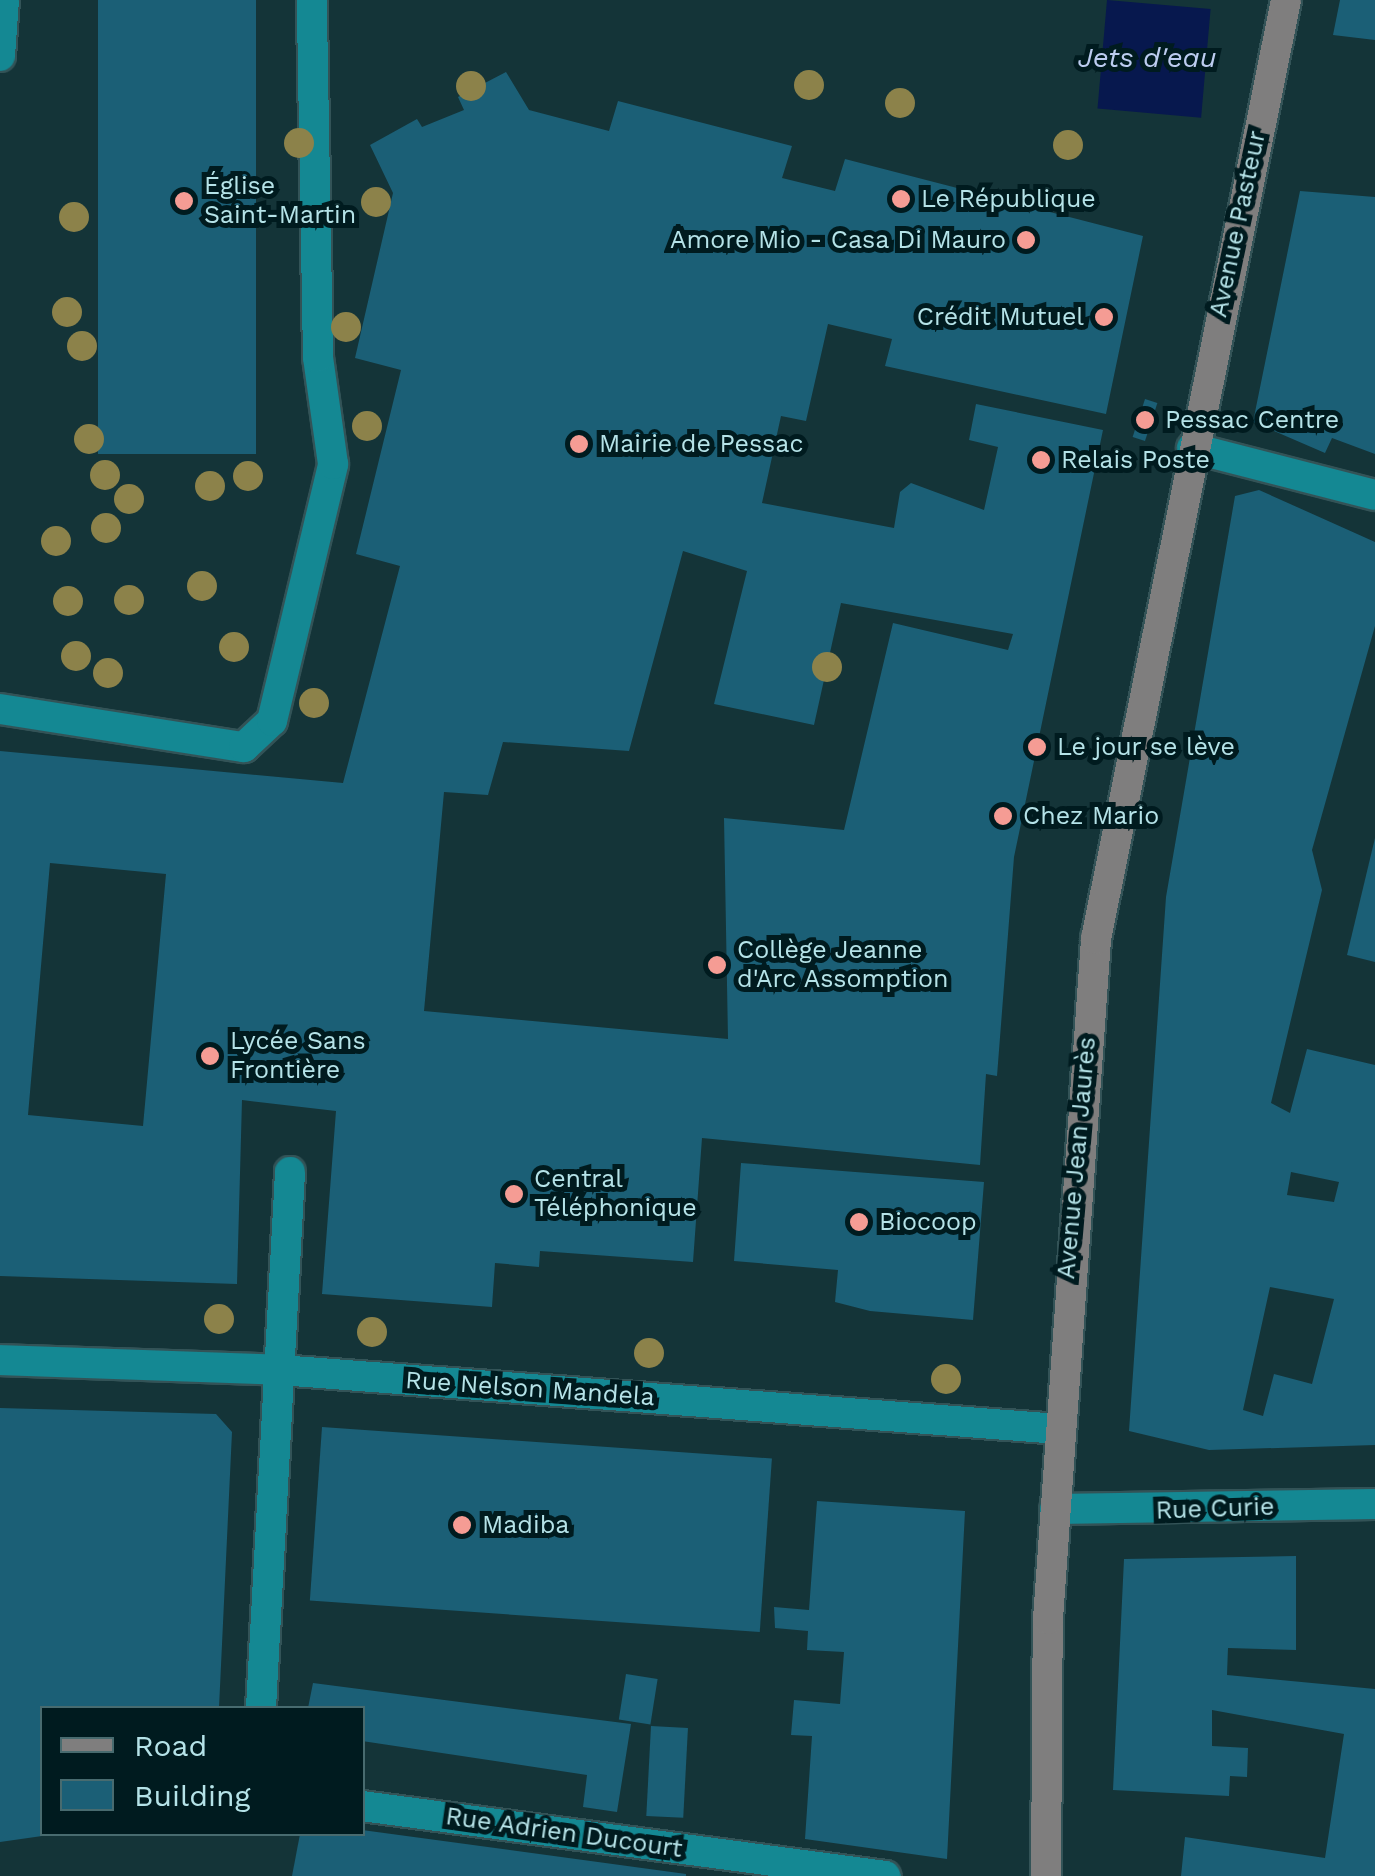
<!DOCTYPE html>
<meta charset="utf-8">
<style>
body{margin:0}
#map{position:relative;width:1375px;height:1876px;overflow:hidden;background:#143438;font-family:"Work Sans",sans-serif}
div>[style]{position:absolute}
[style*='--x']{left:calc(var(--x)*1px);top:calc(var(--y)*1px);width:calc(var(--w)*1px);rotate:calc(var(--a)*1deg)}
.water>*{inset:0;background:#07184e;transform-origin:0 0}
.building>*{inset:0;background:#1b5f76;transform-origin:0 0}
.roads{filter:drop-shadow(2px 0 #335357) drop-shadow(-2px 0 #335357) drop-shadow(0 2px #335357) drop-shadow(0 -2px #335357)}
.minor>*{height:30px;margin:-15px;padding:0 15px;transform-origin:15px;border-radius:15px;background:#148893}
.major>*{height:30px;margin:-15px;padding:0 15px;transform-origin:15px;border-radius:15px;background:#7f7e7e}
.trees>*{width:30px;height:30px;margin:-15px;border-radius:50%;background:#8c824a}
.dots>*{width:28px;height:28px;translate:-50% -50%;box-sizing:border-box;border:5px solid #001b1f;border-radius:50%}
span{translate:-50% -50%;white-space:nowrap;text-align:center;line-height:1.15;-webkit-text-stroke:10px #001b1f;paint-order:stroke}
.poi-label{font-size:25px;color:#b5e3e8}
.left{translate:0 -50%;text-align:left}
.right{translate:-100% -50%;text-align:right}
.street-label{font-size:25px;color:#b5e3e8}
.water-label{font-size:28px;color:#bcccf0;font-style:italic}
.legend{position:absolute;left:40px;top:1706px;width:325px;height:130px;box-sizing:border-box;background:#001b1f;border:2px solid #486b6f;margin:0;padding:12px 18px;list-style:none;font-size:30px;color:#b5e3e8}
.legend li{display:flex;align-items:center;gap:20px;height:50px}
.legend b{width:50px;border:2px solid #486b6f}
</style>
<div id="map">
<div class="water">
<div style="left:1107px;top:0;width:104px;height:109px;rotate:5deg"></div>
</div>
<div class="building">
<div style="left:98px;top:0;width:158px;height:454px"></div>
<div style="clip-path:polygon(1340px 0,1375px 0,1375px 40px,1333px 35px)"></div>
<div style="clip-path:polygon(evenodd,506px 72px,529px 110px,609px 131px,618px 101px,792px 146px,782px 178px,835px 191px,845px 159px,1143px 236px,1106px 414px,885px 366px,892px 339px,828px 324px,806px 421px,781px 416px,762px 503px,894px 528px,900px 492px,911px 483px,984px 510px,998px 447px,969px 440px,976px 404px,1103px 430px,1014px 857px,997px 1076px,986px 1074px,980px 1165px,702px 1138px,693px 1262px,540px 1251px,539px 1267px,495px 1263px,492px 1307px,322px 1294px,336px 1111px,242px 1100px,237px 1284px,0 1276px,0 751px,343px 783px,400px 566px,356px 554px,401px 370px,355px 358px,393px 193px,370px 145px,417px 119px,422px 127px,464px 110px,458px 97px,506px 72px,683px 551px,747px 571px,714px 704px,814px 725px,841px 603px,1013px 634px,1008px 650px,893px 623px,844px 830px,724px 818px,728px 1039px,424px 1011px,444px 792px,488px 795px,503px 742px,629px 751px,683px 551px,506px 72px,50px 863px,166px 874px,143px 1126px,28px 1115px,50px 863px)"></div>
<div style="clip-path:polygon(1300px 191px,1375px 197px,1375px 454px,1332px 438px,1325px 453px,1253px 422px)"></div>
<div style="left:1145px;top:399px;width:13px;height:40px;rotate:18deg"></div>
<div style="clip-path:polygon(evenodd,1259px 490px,1375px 542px,1375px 626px,1312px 850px,1322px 890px,1271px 1103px,1290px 1113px,1307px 1049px,1375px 1065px,1375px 1445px,1209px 1450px,1129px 1431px,1166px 897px,1235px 496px,1259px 490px,1291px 1172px,1339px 1182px,1334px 1202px,1287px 1195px,1291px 1172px,1259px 490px,1270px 1287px,1334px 1299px,1312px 1384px,1274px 1374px,1263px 1416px,1243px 1410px,1270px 1287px)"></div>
<div style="clip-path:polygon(1375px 838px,1375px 962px,1347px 955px)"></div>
<div style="clip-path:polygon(741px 1163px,984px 1182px,973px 1320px,870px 1311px,835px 1302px,838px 1270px,734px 1261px)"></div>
<div style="clip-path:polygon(0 1408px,216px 1414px,232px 1432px,219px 1708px,42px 1708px,42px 1836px,0 1842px)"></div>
<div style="left:322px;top:1427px;width:451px;height:174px;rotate:4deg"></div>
<div style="clip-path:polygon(817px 1501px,965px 1511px,947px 1859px,805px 1839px,812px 1736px,791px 1735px,794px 1700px,840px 1704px,844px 1652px,807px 1650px,808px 1631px,775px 1628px,774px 1607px,809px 1610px)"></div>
<div style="clip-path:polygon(1296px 1556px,1296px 1650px,1228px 1648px,1227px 1675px,1375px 1689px,1375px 1876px,1181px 1876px,1185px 1837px,1325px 1858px,1344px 1734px,1212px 1710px,1212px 1746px,1248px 1748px,1247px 1777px,1230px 1776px,1229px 1796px,1113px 1790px,1124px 1559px)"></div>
<div style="left:626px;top:1674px;width:32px;height:46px;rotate:9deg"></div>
<div style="clip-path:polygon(313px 1683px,631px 1724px,617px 1812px,583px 1807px,587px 1775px,362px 1741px,362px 1708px,308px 1708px)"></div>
<div style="left:651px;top:1726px;width:37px;height:90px;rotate:3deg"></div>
<div style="clip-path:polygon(362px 1830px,686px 1874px,686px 1876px,292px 1876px,300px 1834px)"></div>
</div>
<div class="roads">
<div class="minor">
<div style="--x:0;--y:56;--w:56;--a:-85.9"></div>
<div style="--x:1192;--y:448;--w:189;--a:14.4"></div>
<div style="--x:0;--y:709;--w:247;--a:8.9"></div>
<div style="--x:244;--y:747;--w:38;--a:-43"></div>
<div style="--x:272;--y:721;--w:264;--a:-76.6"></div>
<div style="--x:333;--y:464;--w:108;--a:-98"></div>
<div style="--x:318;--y:357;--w:357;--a:-91"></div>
<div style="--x:0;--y:1360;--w:280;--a:2"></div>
<div style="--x:280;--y:1370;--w:782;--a:4.33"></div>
<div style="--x:1055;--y:1509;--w:320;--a:-0.9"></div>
<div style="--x:261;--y:1708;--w:537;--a:-86.9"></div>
<div style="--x:362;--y:1806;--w:528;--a:7.62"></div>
</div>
<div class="major">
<div style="--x:1046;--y:1876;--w:257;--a:-89.6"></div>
<div style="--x:1048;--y:1619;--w:682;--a:-85.96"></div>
<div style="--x:1096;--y:939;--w:958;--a:-78.56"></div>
</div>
</div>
<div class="trees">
<div style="left:809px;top:85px"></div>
<div style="left:471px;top:86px"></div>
<div style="left:900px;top:103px"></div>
<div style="left:299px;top:143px"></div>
<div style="left:1068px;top:145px"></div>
<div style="left:376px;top:202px"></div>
<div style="left:74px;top:217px"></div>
<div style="left:67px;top:312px"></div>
<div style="left:346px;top:327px"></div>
<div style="left:82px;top:346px"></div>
<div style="left:367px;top:426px"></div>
<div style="left:89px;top:439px"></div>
<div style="left:105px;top:475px"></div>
<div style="left:248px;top:476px"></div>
<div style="left:210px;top:486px"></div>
<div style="left:129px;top:499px"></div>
<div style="left:106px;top:528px"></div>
<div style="left:56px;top:541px"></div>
<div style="left:202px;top:586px"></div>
<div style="left:129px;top:600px"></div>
<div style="left:68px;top:601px"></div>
<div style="left:234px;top:647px"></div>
<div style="left:76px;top:656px"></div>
<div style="left:827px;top:667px"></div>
<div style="left:108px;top:673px"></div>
<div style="left:314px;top:703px"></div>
<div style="left:219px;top:1319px"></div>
<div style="left:372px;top:1332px"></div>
<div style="left:649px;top:1353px"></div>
<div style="left:946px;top:1379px"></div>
</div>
<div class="dots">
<div style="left:901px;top:199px;background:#f59c94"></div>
<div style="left:184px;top:201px;background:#f59c94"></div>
<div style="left:1026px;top:240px;background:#f59c94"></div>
<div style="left:1104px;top:317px;background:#f59c94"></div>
<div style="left:1145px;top:420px;background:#f59c94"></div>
<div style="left:579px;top:444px;background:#f59c94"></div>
<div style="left:1041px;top:460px;background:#f59c94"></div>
<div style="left:1037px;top:747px;background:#f59c94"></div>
<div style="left:1003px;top:816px;background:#f59c94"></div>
<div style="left:717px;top:965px;background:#f59c94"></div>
<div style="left:210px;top:1056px;background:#f59c94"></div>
<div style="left:514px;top:1194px;background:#f59c94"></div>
<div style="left:859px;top:1222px;background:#f59c94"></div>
<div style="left:462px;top:1525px;background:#f59c94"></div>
</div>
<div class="poi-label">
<span class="left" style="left:204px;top:201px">Église<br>Saint-Martin</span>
<span class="left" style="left:921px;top:199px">Le République</span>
<span class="right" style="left:1006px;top:240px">Amore Mio - Casa Di Mauro</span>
<span class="right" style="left:1084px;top:317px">Crédit Mutuel</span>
<span class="left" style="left:1165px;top:420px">Pessac Centre</span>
<span class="left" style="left:599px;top:444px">Mairie de Pessac</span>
<span class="left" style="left:1061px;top:460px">Relais Poste</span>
<span class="left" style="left:1057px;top:747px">Le jour se lève</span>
<span class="left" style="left:1023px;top:816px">Chez Mario</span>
<span class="left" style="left:737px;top:965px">Collège Jeanne<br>d'Arc Assomption</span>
<span class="left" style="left:230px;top:1056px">Lycée Sans<br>Frontière</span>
<span class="left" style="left:534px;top:1194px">Central<br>Téléphonique</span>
<span class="left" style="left:879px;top:1222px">Biocoop</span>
<span class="left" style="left:482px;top:1525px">Madiba</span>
</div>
<div class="street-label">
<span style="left:1238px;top:224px;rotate:-78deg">Avenue Pasteur</span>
<span style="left:1077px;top:1158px;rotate:-85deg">Avenue Jean Jaurès</span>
<span style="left:530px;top:1389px;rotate:4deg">Rue Nelson Mandela</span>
<span style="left:1215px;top:1509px;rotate:-2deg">Rue Curie</span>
<span style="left:564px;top:1833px;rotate:8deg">Rue Adrien Ducourt</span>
</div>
<div class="water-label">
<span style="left:1147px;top:58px">Jets d'eau</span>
</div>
<ul class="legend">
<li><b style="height:12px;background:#7f7e7e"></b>Road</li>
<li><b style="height:28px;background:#1b5f76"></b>Building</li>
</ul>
</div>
